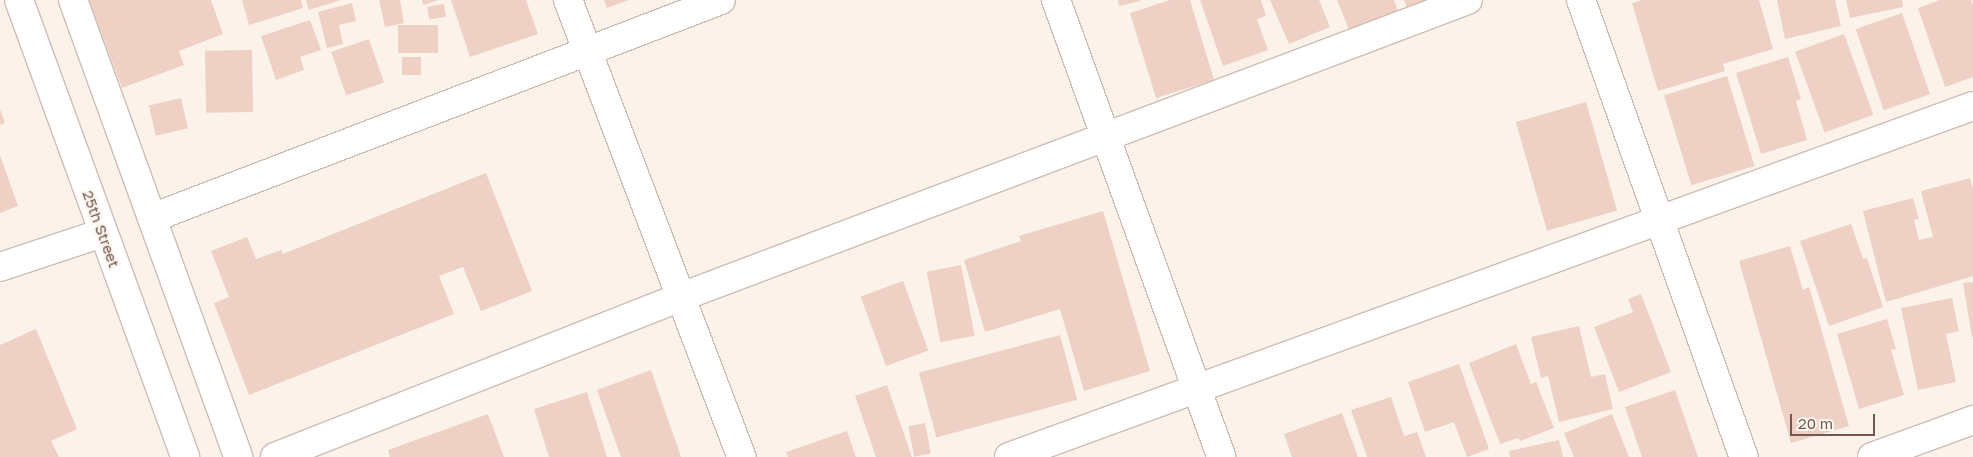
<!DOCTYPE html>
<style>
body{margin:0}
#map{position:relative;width:1973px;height:457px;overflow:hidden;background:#fbf3ea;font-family:"Golos Text",sans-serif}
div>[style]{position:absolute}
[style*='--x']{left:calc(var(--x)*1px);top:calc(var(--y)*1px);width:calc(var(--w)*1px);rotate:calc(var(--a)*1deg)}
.building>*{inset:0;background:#eed0c4;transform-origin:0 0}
.roads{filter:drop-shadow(1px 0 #cfbcb3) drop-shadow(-1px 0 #cfbcb3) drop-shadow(0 1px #cfbcb3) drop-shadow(0 -1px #cfbcb3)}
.minor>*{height:28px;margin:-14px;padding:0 14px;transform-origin:14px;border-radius:14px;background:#fff}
span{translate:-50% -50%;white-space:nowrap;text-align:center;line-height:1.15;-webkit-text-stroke:5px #fef7f1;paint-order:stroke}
.street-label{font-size:15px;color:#74584f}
.scale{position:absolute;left:1790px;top:414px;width:85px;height:22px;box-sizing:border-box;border:2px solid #74584f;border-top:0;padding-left:6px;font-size:15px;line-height:18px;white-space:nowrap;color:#74584f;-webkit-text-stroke:4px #fef7f1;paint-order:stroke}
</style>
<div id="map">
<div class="building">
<div style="clip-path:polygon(89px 0,211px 0,223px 34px,179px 51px,184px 65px,122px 88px)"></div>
<div style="clip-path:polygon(242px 0,301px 0,303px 8px,249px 25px)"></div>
<div style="clip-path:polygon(306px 0,341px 0,309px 10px)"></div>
<div style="clip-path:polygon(379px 0,400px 0,404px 23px,385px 27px)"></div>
<div style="clip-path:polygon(422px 0,439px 0,423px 5px)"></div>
<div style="clip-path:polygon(451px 0,526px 0,538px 34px,470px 57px)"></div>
<div style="clip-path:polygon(604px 0,629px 0,607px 8px)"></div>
<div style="clip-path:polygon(1118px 0,1140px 0,1140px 1px,1119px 6px)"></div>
<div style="clip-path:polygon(1170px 0,1190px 0,1214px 80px,1156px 98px,1130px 13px)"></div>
<div style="clip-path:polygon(1200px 0,1261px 0,1266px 16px,1257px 19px,1268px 50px,1223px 66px)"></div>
<div style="clip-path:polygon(1270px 0,1319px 0,1330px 27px,1289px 44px)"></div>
<div style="clip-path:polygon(1337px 0,1394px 0,1398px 11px,1349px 30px)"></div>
<div style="clip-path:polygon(1404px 0,1428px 0,1407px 8px)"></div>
<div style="clip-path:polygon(1642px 0,1759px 0,1773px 49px,1723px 64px,1725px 71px,1658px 91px,1632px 3px)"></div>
<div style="clip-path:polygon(1777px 0,1835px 0,1841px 26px,1785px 39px)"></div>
<div style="clip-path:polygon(1846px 0,1902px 0,1903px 7px,1850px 18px)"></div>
<div style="clip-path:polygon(1940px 0,1971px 0,1973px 5px,1973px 77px,1945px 87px,1918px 8px)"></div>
<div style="clip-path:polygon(352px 3px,356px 21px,339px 25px,343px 44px,327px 48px,318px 12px)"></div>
<div style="left:444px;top:4px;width:13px;height:17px;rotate:81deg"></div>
<div style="left:1902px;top:13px;width:86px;height:49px;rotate:71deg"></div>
<div style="clip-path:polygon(310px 20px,321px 50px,300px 57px,304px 70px,276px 80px,261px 36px)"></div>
<div style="left:438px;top:25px;width:28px;height:40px;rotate:90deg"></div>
<div style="left:1844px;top:34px;width:86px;height:52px;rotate:70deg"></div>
<div style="left:369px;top:39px;width:46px;height:40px;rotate:71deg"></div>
<div style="left:252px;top:50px;width:62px;height:47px;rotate:89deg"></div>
<div style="left:421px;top:57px;width:18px;height:19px;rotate:90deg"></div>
<div style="clip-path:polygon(1788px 57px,1801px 99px,1796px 101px,1807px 140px,1761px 154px,1736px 73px)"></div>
<div style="left:1727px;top:76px;width:94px;height:66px;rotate:73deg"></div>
<div style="left:181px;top:98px;width:31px;height:33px;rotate:77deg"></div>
<div style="left:1586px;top:102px;width:113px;height:73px;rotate:74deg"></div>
<div style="clip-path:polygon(0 109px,5px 123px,0 125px)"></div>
<div style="clip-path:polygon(0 155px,18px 206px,0 213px)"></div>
<div style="clip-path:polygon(486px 173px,532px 291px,481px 311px,463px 267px,439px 276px,454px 314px,249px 395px,214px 303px,229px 297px,211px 251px,247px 237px,256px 259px,281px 250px,283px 254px)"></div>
<div style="clip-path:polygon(1970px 178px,1973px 189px,1973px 276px,1886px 302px,1863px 211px,1913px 198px,1919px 219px,1914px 220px,1919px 240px,1933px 237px,1921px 191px)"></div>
<div style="clip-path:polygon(1103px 211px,1150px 371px,1084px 391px,1060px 309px,985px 332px,964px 260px,1021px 241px,1019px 236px)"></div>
<div style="clip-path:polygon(1851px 224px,1863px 259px,1867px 258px,1883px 307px,1829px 326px,1800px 241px)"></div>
<div style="clip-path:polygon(1790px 246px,1803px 290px,1809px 287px,1849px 426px,1791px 443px,1739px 261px)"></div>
<div style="left:961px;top:265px;width:72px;height:35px;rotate:79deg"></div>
<div style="left:903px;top:281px;width:74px;height:45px;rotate:70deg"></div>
<div style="clip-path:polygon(1973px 282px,1973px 337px,1972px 337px,1963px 283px)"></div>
<div style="clip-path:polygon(1641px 294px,1671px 372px,1619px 392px,1594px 327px,1633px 312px,1628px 299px)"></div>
<div style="clip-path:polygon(1952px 298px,1959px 331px,1946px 334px,1956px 382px,1918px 390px,1901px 308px)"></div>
<div style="clip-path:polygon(1887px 319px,1896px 349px,1891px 350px,1904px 395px,1859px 409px,1837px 334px)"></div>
<div style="clip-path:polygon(1579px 326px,1591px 377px,1605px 374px,1613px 409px,1559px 422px,1548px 376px,1541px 378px,1531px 337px)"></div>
<div style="clip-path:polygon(36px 329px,77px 429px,51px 441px,59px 457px,0 457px,0 345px)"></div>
<div style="left:1060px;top:335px;width:67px;height:146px;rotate:75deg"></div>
<div style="clip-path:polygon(1516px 344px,1531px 384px,1536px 382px,1554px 428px,1520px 441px,1518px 438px,1500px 444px,1469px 363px)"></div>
<div style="clip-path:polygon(1459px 364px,1489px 449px,1467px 457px,1454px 422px,1425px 432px,1408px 382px)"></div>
<div style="clip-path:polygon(651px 370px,681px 457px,621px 457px,597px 390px)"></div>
<div style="clip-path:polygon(887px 385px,912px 457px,876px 457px,855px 396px)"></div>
<div style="clip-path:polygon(1675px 390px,1698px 457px,1642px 457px,1625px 407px)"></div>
<div style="clip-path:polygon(587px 392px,607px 457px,549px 457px,534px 409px)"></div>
<div style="clip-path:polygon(1391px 397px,1404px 436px,1417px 432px,1426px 457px,1367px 457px,1351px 410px)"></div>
<div style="clip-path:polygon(1342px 413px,1358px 457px,1292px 457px,1284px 434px)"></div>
<div style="clip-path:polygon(488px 414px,504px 457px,390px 457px,388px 450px)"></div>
<div style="clip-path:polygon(1612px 414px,1629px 457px,1574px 457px,1564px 433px)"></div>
<div style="left:925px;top:423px;width:31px;height:17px;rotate:79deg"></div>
<div style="clip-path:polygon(847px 431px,856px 457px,788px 457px,786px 452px)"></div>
<div style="clip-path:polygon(1559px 440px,1563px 457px,1510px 457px,1509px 451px)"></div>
</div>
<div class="roads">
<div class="minor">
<div style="--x:19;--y:0;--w:486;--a:70"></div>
<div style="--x:73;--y:0;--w:486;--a:70.1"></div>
<div style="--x:568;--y:0;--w:489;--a:69.2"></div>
<div style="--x:1056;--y:0;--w:486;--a:70.1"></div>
<div style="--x:1581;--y:0;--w:485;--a:70.4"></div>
<div style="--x:152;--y:218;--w:609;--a:-20.96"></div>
<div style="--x:0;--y:267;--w:108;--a:-18.4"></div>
<div style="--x:275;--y:457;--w:436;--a:-21.5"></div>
<div style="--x:681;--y:297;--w:841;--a:-20.68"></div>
<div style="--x:1009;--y:457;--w:1026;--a:-20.01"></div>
<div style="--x:1872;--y:457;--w:108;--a:-20.1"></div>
</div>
</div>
<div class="street-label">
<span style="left:101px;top:229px;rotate:70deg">25th Street</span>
</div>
<div class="scale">20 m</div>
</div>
